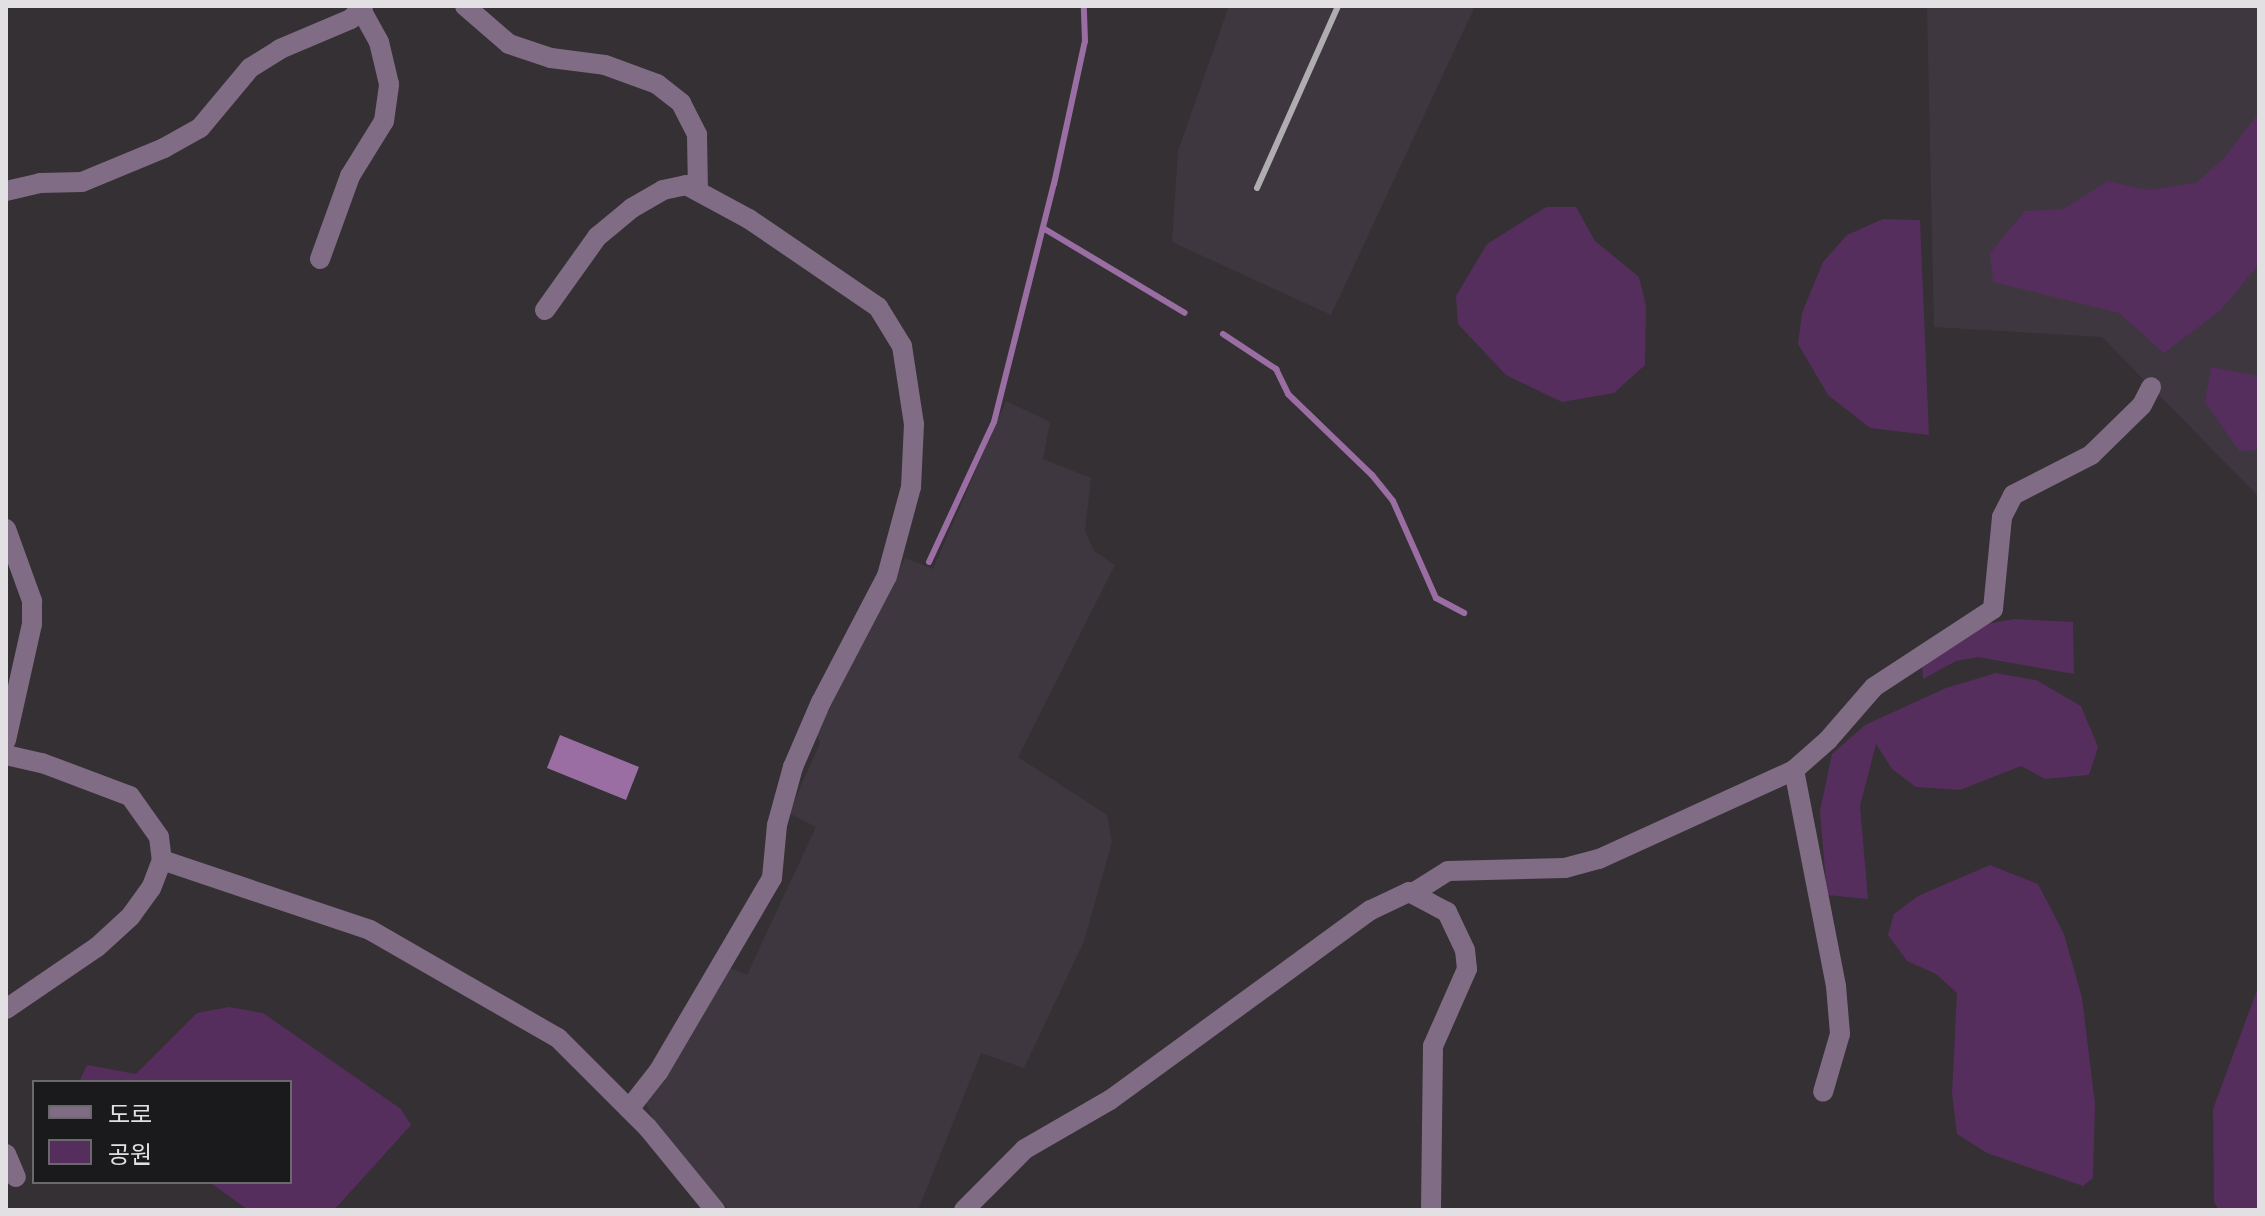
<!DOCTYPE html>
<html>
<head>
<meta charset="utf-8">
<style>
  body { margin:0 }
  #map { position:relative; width:2265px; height:1216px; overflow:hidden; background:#343034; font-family:"PT Serif","Noto Sans KR",serif }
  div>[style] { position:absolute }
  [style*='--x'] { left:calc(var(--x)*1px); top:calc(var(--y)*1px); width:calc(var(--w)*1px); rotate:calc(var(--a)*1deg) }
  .built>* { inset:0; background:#3e3740 }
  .green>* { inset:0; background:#562e5d }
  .water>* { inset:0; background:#9b6ea3 }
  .stream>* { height:6px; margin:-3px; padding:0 3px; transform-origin:3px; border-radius:3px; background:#9b6ea3 }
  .minor>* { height:20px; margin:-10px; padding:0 10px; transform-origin:10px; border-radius:10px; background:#806c84 }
  .rail>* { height:6px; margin:-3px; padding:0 3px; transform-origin:3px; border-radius:3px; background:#afadaf }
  span { translate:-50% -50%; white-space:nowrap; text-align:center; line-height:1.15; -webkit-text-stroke:6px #1a191b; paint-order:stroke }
  .frame { position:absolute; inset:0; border:8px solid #e2e0e2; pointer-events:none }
  .legend { position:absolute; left:32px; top:1080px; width:260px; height:104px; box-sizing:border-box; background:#1a191b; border:2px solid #6a696b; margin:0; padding:10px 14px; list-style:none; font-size:24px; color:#e2e0e2 }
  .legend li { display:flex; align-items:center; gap:16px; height:40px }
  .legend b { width:40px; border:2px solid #6a696b }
</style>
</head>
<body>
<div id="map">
  <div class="built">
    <div style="clip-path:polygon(1229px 6px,1475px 6px,1331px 315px,1172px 242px,1178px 151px)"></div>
    <div style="clip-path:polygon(1927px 6px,2259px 6px,2259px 497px,2102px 337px,1934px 327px)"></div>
    <div style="clip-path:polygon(1006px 401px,1050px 422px,1043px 459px,1091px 478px,1085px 531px,1094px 551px,1115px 565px,1018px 757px,1107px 815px,1112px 842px,1084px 941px,1024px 1068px,981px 1053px,918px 1210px,729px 1210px,656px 1126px,645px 1101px,730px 968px,747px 975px,816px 827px,789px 813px,820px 743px,817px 733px,905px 558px,933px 569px)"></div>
  </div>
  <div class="green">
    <div style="clip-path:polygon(2259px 113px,2259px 264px,2221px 310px,2164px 353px,2119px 313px,1993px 282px,1990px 253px,2025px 211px,2063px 209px,2108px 181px,2147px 190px,2196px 183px,2224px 158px)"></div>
    <div style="clip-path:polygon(1546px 207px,1576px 207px,1595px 241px,1639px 277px,1646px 306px,1645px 365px,1614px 393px,1562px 402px,1506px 375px,1458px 324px,1456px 296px,1487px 244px)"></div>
    <div style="clip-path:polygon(1883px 219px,1920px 220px,1929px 435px,1870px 428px,1828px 395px,1798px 344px,1802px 313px,1823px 262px,1847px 235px)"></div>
    <div style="clip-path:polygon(2211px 367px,2259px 376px,2259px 450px,2239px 451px,2205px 402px)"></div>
    <div style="clip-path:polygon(2015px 619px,2073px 622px,2074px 674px,1978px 657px,1956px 661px,1923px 679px,1922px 664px,1986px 624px)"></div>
    <div style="clip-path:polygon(1996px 673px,2036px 680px,2081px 706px,2098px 747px,2089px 775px,2045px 779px,2021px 766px,1960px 790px,1916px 787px,1892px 769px,1876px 744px,1860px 806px,1868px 899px,1827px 895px,1820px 811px,1832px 754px,1865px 725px,1946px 688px)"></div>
    <div style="clip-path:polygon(1990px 865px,2038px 884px,2064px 934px,2082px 998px,2095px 1104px,2093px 1178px,2083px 1186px,1987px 1153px,1957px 1134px,1952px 1093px,1957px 993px,1936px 974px,1907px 961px,1888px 935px,1894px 914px,1918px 896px)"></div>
    <div style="clip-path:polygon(2259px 985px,2259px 1210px,2219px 1210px,2214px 1202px,2213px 1109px)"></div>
    <div style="clip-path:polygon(229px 1007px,263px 1013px,401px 1109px,411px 1125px,334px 1210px,247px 1209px,209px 1182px,290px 1182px,290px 1082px,79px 1082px,87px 1065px,136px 1074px,197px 1013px)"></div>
  </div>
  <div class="water">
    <div style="clip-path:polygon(560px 735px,639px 767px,626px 800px,547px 768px)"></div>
  </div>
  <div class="stream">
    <div style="--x:1043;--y:228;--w:165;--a:30.9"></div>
    <div style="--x:1223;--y:334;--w:64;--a:33.4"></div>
    <div style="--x:1276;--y:369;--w:28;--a:64"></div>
    <div style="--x:1288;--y:394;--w:117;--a:44"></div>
    <div style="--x:1372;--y:475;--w:33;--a:51"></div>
    <div style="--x:1393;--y:501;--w:106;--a:66.1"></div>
    <div style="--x:1436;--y:598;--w:32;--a:28"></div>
    <div style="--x:929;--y:562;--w:154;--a:-65.1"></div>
    <div style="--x:994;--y:422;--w:245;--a:-75.9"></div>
    <div style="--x:1054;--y:184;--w:146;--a:-77.8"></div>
    <div style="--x:1085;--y:41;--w:35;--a:-92"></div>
  </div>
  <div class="minor">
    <div style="--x:465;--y:6;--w:58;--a:40.8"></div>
    <div style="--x:509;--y:44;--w:44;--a:18.4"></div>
    <div style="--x:551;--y:58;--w:54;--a:7.4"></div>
    <div style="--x:605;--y:65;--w:55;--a:20.1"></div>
    <div style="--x:657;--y:84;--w:31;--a:38"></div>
    <div style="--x:681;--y:103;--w:36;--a:63"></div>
    <div style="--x:697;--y:135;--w:55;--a:89"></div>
    <div style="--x:6;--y:191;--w:35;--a:-13"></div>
    <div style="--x:40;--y:183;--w:42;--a:-1.4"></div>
    <div style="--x:82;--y:182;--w:89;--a:-22.5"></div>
    <div style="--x:164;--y:148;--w:41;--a:-29.1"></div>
    <div style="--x:200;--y:128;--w:78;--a:-50.2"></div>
    <div style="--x:250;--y:68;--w:36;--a:-32"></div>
    <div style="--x:280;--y:49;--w:77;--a:-22.9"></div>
    <div style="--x:351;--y:19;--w:18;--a:-47"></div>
    <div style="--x:320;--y:259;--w:88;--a:-70.1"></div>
    <div style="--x:350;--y:176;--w:65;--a:-58.3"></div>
    <div style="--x:384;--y:121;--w:37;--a:-82"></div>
    <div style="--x:389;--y:84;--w:43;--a:-103.4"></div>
    <div style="--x:379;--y:42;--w:35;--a:-119"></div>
    <div style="--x:545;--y:310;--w:90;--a:-54.5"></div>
    <div style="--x:597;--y:237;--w:45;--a:-39.6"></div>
    <div style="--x:632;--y:208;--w:36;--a:-30"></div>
    <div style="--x:663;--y:190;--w:24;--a:-12"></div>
    <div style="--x:686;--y:185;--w:72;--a:28.4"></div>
    <div style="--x:749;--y:219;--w:156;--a:34.3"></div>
    <div style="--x:878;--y:307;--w:46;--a:58.4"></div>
    <div style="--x:902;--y:346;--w:79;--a:81.3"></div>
    <div style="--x:914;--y:424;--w:63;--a:92.7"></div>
    <div style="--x:911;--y:487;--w:92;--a:105.1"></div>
    <div style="--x:887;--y:576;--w:142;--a:117.6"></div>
    <div style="--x:821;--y:702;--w:71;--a:113.3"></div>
    <div style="--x:793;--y:767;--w:60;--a:105.4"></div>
    <div style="--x:777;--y:825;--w:53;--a:95.4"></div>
    <div style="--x:772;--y:878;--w:225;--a:120.4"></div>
    <div style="--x:658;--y:1072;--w:47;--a:128.1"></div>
    <div style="--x:6;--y:529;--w:77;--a:70.1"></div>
    <div style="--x:32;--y:601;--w:23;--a:90"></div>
    <div style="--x:32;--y:624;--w:119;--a:102.6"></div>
    <div style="--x:6;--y:755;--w:37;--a:13"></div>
    <div style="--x:42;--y:763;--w:94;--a:20.6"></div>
    <div style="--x:130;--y:796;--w:50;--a:54.7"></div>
    <div style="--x:159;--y:837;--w:23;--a:83"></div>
    <div style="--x:162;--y:860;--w:30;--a:111"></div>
    <div style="--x:151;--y:888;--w:34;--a:126"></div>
    <div style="--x:131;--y:916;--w:46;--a:137.6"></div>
    <div style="--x:97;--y:947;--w:110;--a:145.7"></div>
    <div style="--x:1794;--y:770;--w:220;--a:79"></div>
    <div style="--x:1836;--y:986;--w:48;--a:85.2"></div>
    <div style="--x:1840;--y:1034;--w:60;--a:106.3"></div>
    <div style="--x:162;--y:860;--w:219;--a:18.6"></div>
    <div style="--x:370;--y:930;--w:217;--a:29.9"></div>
    <div style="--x:558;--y:1038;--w:127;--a:45"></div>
    <div style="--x:648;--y:1128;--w:106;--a:50.7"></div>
    <div style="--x:1413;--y:893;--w:41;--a:-32.2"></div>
    <div style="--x:1448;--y:871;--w:117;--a:-1.5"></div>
    <div style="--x:1565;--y:868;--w:35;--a:-15"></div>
    <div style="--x:1599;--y:859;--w:214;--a:-24.5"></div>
    <div style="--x:1794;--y:770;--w:45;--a:-41.4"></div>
    <div style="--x:1828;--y:740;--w:70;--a:-49"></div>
    <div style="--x:1874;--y:687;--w:142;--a:-33.2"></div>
    <div style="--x:1993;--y:609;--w:92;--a:-84.4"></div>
    <div style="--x:2002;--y:517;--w:25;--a:-63"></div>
    <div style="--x:2013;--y:495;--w:88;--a:-27.1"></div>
    <div style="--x:2091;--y:455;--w:71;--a:-44.4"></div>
    <div style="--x:2142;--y:405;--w:20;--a:-63"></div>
    <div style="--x:6;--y:1154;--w:25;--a:67"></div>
    <div style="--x:964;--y:1210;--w:86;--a:-45"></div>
    <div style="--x:1025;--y:1149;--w:98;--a:-30"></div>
    <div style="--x:1110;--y:1100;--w:323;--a:-36.1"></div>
    <div style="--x:1371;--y:910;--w:42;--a:-25.3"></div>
    <div style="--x:1409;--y:892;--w:43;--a:27.8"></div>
    <div style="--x:1447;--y:912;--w:42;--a:64.7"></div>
    <div style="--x:1465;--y:950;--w:19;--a:84"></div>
    <div style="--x:1467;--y:969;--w:84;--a:113.8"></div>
    <div style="--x:1433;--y:1046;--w:164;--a:90.7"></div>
  </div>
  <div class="rail">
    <div style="--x:1257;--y:188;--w:199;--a:-66"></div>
  </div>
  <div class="frame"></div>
  <ul class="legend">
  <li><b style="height:10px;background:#806c84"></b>도로</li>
  <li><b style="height:22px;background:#562e5d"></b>공원</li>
  </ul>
</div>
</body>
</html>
